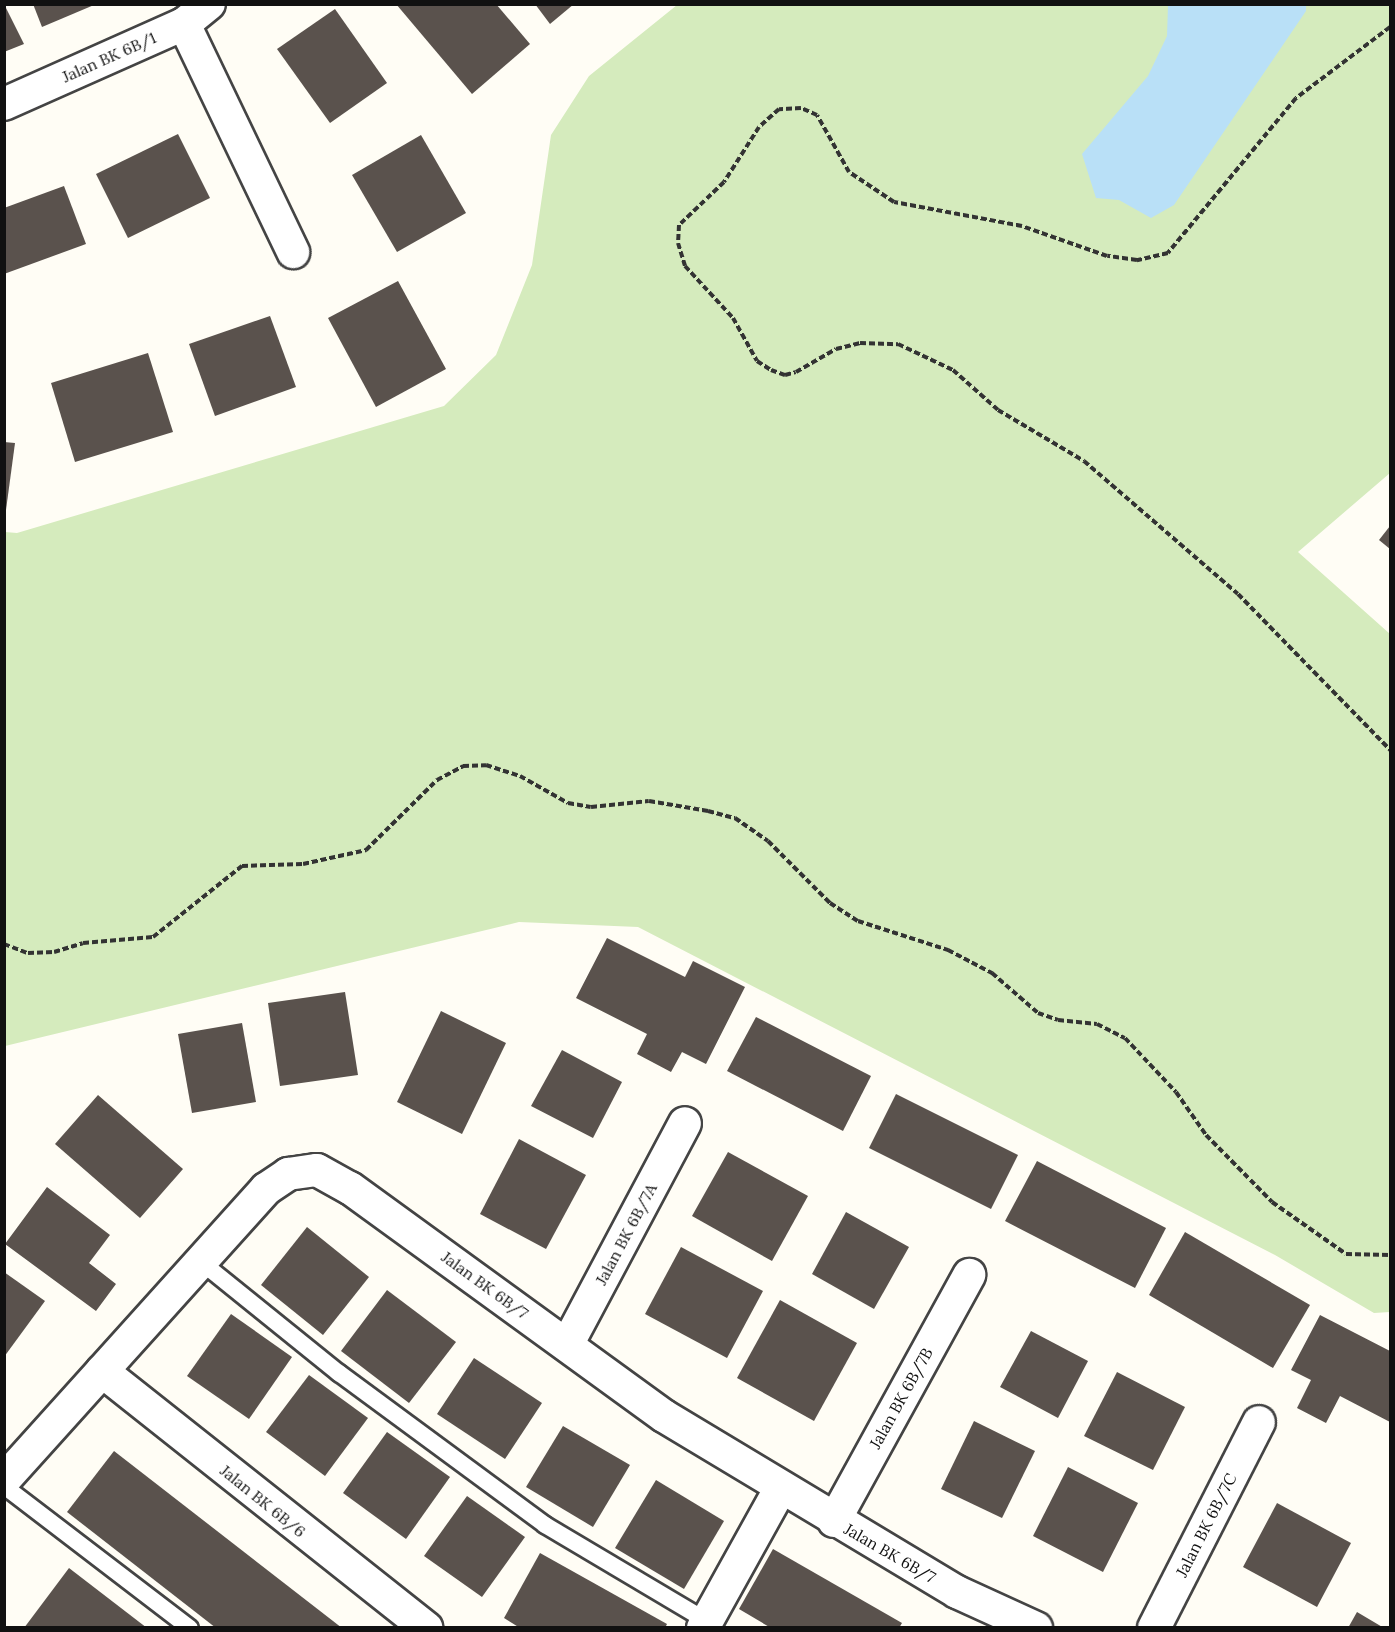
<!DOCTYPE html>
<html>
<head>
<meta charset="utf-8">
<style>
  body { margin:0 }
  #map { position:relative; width:1395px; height:1632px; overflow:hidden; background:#fffdf5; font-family:Lora,serif }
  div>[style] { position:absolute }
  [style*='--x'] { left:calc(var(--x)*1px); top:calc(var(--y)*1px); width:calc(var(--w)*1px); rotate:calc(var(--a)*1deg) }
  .green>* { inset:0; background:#d5ebbd }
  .water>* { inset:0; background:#b9e0f7 }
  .building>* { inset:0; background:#5a524d }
  .path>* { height:4px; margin-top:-2px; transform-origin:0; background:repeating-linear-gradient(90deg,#333 0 6px,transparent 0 9px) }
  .roads { filter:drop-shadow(2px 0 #444) drop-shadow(-2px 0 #444) drop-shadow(0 2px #444) drop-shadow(0 -2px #444) }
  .lane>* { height:16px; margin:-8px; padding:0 8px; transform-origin:8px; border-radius:8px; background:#fff }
  .street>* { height:32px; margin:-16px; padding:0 16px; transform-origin:16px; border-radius:16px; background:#fff }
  span { translate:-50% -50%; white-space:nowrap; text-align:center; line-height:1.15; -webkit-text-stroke:6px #fff; paint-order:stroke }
  .street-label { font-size:16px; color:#111 }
  .frame { position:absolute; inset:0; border:6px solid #111; pointer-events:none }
</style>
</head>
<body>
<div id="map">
  <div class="green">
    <div style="clip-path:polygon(677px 5px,1390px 5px,1390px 473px,1298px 552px,1390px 634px,1390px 1312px,1374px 1313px,1275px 1255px,638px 927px,519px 922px,5px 1046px,5px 532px,17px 533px,444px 406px,496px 355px,532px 265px,551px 135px,589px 76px)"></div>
  </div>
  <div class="water">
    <div style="clip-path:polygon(1168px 5px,1306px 5px,1306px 11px,1174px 205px,1151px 218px,1119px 200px,1096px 198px,1082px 154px,1148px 76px,1167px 36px)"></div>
  </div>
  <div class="building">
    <div style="clip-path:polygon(4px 4px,24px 44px,4px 52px)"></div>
    <div style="clip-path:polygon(33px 4px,94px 4px,94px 5px,42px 27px)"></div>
    <div style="clip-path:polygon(396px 4px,496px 4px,530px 44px,472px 94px)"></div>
    <div style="clip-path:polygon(535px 4px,574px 4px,550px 24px)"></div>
    <div style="clip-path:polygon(335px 9px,387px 83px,330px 123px,277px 49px)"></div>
    <div style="clip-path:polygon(178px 134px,210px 198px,128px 238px,96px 174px)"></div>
    <div style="clip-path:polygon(421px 135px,466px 213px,397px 252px,352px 175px)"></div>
    <div style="clip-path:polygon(64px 186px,86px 244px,4px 274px,4px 208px)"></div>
    <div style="clip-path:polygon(398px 281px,446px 369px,376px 407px,328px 318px)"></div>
    <div style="clip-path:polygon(270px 316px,296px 387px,215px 416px,189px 344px)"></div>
    <div style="clip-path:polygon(148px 353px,173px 432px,75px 462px,51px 383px)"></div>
    <div style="clip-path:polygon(4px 442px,15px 443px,6px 510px,4px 510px)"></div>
    <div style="clip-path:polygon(1390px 526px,1390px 549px,1379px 540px)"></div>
    <div style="clip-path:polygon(607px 938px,685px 977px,693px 961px,745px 987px,706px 1064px,682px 1052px,671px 1072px,637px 1054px,647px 1034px,576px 998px)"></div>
    <div style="clip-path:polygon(345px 992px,358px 1075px,280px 1086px,268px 1003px)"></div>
    <div style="clip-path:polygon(441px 1011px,506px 1043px,462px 1134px,397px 1102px)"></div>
    <div style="clip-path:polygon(756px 1017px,871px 1076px,843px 1131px,727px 1071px)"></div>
    <div style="clip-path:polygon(242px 1023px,256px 1102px,192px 1113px,178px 1034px)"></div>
    <div style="clip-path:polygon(562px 1050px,622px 1082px,593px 1138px,531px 1106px)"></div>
    <div style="clip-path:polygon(896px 1094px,1018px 1155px,991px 1209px,869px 1148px)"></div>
    <div style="clip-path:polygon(98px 1095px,183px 1169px,140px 1218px,55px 1144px)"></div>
    <div style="clip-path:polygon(519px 1139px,586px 1175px,546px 1249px,480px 1214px)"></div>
    <div style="clip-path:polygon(728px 1152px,808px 1196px,772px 1261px,692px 1216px)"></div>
    <div style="clip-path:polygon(1037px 1161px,1166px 1228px,1135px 1288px,1005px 1221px)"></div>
    <div style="clip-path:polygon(47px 1187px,110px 1235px,89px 1263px,116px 1284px,96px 1311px,5px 1244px)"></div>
    <div style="clip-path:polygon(846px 1212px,909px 1247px,874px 1309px,812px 1274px)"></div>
    <div style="clip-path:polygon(307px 1227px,369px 1277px,323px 1335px,261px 1285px)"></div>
    <div style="clip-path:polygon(1185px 1232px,1310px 1305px,1273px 1368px,1149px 1295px)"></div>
    <div style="clip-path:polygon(681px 1247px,763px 1291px,727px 1358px,645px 1314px)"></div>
    <div style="clip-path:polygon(4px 1272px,45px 1301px,4px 1357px)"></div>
    <div style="clip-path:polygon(387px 1290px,456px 1342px,409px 1403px,341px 1351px)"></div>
    <div style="clip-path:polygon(780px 1300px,857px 1343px,814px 1421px,737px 1378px)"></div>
    <div style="clip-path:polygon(231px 1314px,292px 1357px,249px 1419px,187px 1376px)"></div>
    <div style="clip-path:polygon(1320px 1315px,1390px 1351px,1390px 1422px,1340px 1396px,1326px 1423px,1297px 1408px,1311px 1380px,1291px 1370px)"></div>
    <div style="clip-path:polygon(1031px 1331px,1088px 1361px,1058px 1418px,1000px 1387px)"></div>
    <div style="clip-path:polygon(474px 1358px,542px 1403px,505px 1459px,437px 1414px)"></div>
    <div style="clip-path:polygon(1117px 1372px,1185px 1407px,1153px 1470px,1084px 1436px)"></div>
    <div style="clip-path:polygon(309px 1375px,368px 1418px,325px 1476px,266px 1432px)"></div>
    <div style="clip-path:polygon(974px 1421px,1035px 1451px,1002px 1518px,941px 1489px)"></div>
    <div style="clip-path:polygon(563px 1426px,630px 1465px,593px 1527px,526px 1487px)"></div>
    <div style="clip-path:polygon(387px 1432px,450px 1477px,406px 1539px,343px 1493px)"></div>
    <div style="clip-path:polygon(114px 1451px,342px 1628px,216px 1628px,67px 1512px)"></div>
    <div style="clip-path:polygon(1068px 1467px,1138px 1503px,1103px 1572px,1033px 1536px)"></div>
    <div style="clip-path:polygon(656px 1480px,724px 1521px,684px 1589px,615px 1548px)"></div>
    <div style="clip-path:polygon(467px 1496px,525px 1537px,482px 1597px,424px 1556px)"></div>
    <div style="clip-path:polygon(1277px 1503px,1351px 1543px,1317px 1607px,1243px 1567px)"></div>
    <div style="clip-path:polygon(773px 1549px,902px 1623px,899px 1628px,771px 1628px,739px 1609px)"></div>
    <div style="clip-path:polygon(540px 1553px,667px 1624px,665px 1628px,520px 1628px,504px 1618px)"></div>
    <div style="clip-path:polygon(69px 1568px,147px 1628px,24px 1628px)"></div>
    <div style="clip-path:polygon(1357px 1612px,1384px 1628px,1348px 1628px)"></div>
  </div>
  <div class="path">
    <div style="--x:1390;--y:27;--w:118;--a:142.9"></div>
    <div style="--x:1296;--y:98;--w:201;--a:129.6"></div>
    <div style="--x:1168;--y:253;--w:32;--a:167"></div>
    <div style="--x:1137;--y:260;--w:30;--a:-172"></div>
    <div style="--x:1107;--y:256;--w:90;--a:-160.6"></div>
    <div style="--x:1022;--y:226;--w:130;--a:-169.4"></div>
    <div style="--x:894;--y:202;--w:54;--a:-146.3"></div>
    <div style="--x:849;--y:172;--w:65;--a:-119.3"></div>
    <div style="--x:817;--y:115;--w:17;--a:-156"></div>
    <div style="--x:801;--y:108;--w:22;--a:177"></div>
    <div style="--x:779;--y:109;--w:27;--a:138"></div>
    <div style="--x:759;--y:127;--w:65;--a:122.5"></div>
    <div style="--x:724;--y:182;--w:62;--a:136.3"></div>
    <div style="--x:679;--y:225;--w:18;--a:93"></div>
    <div style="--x:678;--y:243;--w:24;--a:73"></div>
    <div style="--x:685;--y:266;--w:71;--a:47.3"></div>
    <div style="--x:733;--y:318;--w:49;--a:60.8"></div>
    <div style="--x:757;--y:361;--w:17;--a:33"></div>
    <div style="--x:771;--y:370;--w:15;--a:20"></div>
    <div style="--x:785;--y:375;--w:11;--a:-15"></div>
    <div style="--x:796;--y:372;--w:46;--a:-29.9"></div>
    <div style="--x:836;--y:349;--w:25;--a:-14"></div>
    <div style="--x:860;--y:343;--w:38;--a:2"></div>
    <div style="--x:898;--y:344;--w:61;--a:25.3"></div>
    <div style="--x:953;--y:370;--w:60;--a:41.6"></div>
    <div style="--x:998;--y:410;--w:100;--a:30.7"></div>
    <div style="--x:1084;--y:461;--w:203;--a:40.8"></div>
    <div style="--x:1238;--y:594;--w:218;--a:45.7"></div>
    <div style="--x:4;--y:944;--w:26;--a:21"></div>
    <div style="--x:28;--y:953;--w:26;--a:-2"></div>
    <div style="--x:54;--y:952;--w:30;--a:-17"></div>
    <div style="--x:83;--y:943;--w:70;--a:-4.9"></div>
    <div style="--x:153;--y:937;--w:114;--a:-38.6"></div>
    <div style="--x:242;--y:866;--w:61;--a:-1.9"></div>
    <div style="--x:303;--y:864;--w:65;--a:-12.5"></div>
    <div style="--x:366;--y:850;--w:100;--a:-44.6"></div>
    <div style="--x:437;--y:780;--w:30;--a:-28"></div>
    <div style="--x:463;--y:766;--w:23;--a:-2"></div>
    <div style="--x:486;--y:765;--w:36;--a:18"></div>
    <div style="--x:520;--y:776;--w:55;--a:29.4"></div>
    <div style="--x:568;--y:803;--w:23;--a:10"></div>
    <div style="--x:591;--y:807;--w:58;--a:-5.9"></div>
    <div style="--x:649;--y:801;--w:60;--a:9.6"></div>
    <div style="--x:708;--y:811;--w:28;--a:15"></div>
    <div style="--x:735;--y:818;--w:40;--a:34.9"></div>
    <div style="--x:768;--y:841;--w:88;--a:45"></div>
    <div style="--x:830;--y:903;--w:33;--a:33"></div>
    <div style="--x:858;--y:921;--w:95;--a:17.9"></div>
    <div style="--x:948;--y:950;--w:50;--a:27.6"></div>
    <div style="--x:992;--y:973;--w:61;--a:41"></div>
    <div style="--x:1038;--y:1013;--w:21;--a:19"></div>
    <div style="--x:1058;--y:1020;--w:39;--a:6"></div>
    <div style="--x:1097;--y:1024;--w:31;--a:27"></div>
    <div style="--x:1125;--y:1038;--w:74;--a:46.6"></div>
    <div style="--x:1176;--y:1092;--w:52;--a:55.1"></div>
    <div style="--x:1206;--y:1135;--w:94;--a:45.4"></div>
    <div style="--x:1272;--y:1202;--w:90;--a:35.1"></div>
    <div style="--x:1346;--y:1254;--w:44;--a:1.3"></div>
  </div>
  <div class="roads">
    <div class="lane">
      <div style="--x:200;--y:1261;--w:179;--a:38.9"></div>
      <div style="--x:339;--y:1373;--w:256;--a:36.4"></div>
      <div style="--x:545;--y:1525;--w:194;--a:30.7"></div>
      <div style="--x:4;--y:1486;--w:234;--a:37.4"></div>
    </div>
    <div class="street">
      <div style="--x:184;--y:24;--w:253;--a:64.4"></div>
      <div style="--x:4;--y:104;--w:197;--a:-24"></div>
      <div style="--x:184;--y:24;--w:32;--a:-39"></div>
      <div style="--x:567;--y:1345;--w:251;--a:-62"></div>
      <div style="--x:102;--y:1371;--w:414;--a:38.4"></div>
      <div style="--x:4;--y:1480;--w:392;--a:-48"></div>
      <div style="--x:266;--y:1189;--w:27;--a:-34"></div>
      <div style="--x:288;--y:1174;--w:29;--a:-8"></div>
      <div style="--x:317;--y:1170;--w:38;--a:29"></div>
      <div style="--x:350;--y:1188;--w:388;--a:36"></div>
      <div style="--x:664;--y:1416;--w:342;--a:31"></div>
      <div style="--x:957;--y:1592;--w:87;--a:24.5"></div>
      <div style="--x:834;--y:1521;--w:281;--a:-61.2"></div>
      <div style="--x:703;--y:1628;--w:159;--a:-61"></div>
      <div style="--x:1154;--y:1628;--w:231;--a:-63"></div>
    </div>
  </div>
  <div class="street-label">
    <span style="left:109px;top:57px;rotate:-24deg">Jalan BK 6B/1</span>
    <span style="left:626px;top:1234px;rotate:-62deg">Jalan BK 6B/7A</span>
    <span style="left:485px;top:1285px;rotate:36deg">Jalan BK 6B/7</span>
    <span style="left:901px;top:1398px;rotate:-61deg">Jalan BK 6B/7B</span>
    <span style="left:263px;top:1501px;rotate:39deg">Jalan BK 6B/6</span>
    <span style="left:1206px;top:1525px;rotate:-63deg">Jalan BK 6B/7C</span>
    <span style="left:890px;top:1553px;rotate:30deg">Jalan BK 6B/7</span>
  </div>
  <div class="frame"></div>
</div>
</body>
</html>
